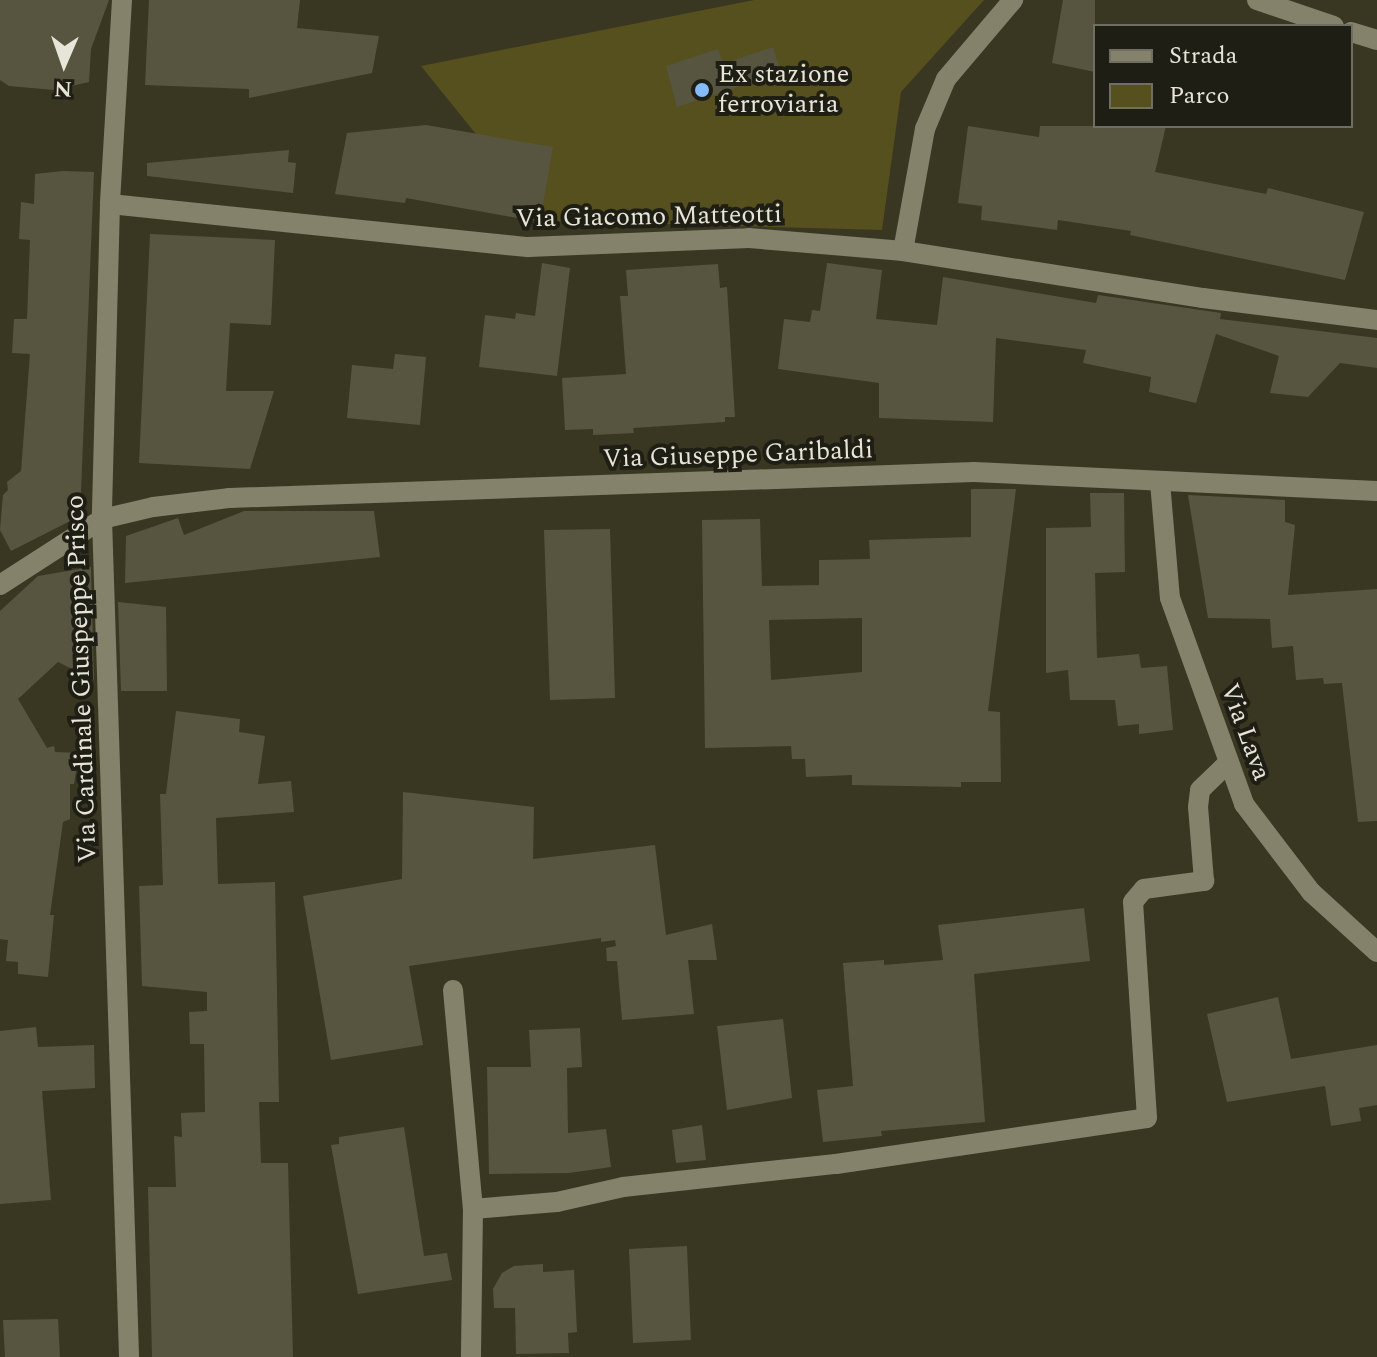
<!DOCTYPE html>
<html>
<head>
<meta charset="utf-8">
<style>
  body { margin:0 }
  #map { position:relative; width:1377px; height:1357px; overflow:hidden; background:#393722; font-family:Spectral,serif }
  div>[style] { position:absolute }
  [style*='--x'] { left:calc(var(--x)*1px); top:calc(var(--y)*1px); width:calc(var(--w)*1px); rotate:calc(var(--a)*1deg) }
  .green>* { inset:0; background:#55501d }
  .building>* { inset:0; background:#57553f }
  .minor>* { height:20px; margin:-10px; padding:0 10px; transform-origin:10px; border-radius:10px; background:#84826b }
  .dots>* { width:22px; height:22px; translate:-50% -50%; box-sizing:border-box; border:4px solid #1f1e15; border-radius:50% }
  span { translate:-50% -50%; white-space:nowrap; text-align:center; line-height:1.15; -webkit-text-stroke:8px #1f1e15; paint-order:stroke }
  .poi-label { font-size:26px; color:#e6e5d8 }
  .left { translate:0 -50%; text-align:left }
  .street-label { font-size:26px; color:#e6e5d8 }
  .legend { position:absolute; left:1093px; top:24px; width:260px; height:104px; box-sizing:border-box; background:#1f1e15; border:2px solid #6f6e63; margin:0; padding:10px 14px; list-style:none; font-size:24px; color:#e6e5d8 }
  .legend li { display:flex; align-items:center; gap:16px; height:40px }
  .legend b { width:40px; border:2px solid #6f6e63 }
  .north { position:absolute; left:24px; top:24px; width:80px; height:80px; -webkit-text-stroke:6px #1f1e15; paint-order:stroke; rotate:182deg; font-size:22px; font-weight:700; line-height:32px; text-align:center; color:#e6e5d8 }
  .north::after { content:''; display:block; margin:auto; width:28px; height:36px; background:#e6e5d8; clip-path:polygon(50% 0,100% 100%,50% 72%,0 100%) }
</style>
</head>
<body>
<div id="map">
  <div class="green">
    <div style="clip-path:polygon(754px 0,984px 0,901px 92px,882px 230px,546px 221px,421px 66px)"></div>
  </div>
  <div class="building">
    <div style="clip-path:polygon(0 0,109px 0,91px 49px,89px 82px,54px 90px,9px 86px,0 80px)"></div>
    <div style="clip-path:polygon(149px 0,300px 0,297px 28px,379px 36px,372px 73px,249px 98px,249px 89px,145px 85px)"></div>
    <div style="clip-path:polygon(1063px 0,1095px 0,1095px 72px,1052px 63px)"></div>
    <div style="clip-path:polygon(773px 47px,781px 73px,677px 107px,666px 66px,718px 49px,723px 64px)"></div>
    <div style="clip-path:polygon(426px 125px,553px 147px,540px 222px,406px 198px,405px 203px,335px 194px,347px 133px)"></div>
    <div style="clip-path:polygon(968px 126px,1039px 137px,1040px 126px,1166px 126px,1155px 172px,1266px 194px,1268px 188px,1364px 212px,1345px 280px,1130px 235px,1131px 231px,1058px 220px,1057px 230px,981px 220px,982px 206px,958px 203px)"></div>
    <div style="clip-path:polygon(289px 150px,288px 162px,296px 163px,293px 193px,147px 176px,147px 163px)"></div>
    <div style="clip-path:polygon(63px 171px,94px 172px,80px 516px,11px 551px,0 530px,3px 495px,8px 490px,7px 482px,21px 471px,30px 354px,12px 353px,14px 319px,27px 319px,30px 240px,19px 239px,21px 202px,34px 204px,35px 174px)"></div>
    <div style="clip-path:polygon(150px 234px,275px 240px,271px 325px,230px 323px,226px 391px,274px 391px,250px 469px,139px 463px)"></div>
    <div style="clip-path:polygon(542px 263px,570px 268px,557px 376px,479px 367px,485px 315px,515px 319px,516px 313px,535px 316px)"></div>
    <div style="clip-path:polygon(827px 263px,882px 270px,876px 319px,937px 325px,943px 277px,1096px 303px,1098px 295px,1221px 313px,1220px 319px,1377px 338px,1377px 368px,1340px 363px,1308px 397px,1270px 393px,1279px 356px,1216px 334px,1196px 403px,1149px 392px,1151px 377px,1083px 363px,1086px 350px,996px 338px,993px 422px,879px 418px,879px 383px,778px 369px,784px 319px,810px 322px,812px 310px,820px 311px)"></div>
    <div style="clip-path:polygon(718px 264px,720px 288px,727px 287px,735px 417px,725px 417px,725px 422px,633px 428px,634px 433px,593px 435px,593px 429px,565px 430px,562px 378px,626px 374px,620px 296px,628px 296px,626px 270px)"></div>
    <div style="clip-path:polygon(395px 354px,426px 357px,420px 425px,347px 418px,352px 365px,393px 369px)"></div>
    <div style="clip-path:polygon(evenodd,971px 489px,1016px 489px,988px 711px,1000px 712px,1001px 782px,961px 782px,961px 787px,852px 785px,852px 775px,806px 777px,805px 759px,792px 759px,791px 746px,705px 748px,702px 520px,760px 519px,762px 586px,819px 585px,819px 560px,870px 559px,869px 540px,971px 537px,971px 489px,862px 618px,862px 672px,771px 680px,769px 620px,862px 618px)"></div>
    <div style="clip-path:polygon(1090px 493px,1124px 493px,1125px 572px,1095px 573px,1097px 658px,1139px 654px,1141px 668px,1167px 666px,1173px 730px,1139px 734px,1139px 724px,1118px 726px,1115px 700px,1070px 700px,1068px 670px,1046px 673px,1046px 528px,1091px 527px)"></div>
    <div style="clip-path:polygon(1188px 495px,1285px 500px,1285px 522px,1295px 525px,1288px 595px,1377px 589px,1377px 821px,1358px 822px,1342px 683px,1324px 684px,1323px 678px,1296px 680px,1293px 646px,1272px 648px,1270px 619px,1208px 618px)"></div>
    <div style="clip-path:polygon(244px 511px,374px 511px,380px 557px,125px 583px,126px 536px,178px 518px,184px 535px)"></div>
    <div style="clip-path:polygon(610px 529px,615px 698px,550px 700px,544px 530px)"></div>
    <div style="clip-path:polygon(91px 567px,94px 680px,58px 662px,18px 699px,47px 748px,54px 746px,55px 752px,79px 753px,74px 784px,70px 784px,70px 819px,63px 822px,50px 915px,54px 915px,48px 977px,18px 974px,18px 962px,6px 961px,8px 940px,0 939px,0 611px,38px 576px)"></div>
    <div style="clip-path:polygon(118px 602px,166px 607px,167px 691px,121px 691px)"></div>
    <div style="clip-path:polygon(176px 711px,240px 719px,239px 732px,265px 736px,258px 784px,291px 781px,294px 812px,216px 818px,218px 884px,275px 882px,279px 1102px,259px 1102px,261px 1163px,288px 1163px,293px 1357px,152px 1357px,148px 1187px,176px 1187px,174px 1136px,182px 1137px,181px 1113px,205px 1112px,204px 1044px,190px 1044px,189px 1012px,207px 1011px,207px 992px,142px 986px,139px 886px,163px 885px,160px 794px,166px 794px)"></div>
    <div style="clip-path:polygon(403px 792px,534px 807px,533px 859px,655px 845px,666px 935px,712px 924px,717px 960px,688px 960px,694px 1014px,622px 1020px,617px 961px,607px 961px,606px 948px,616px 946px,615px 940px,601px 942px,601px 938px,409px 966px,423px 1045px,331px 1060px,303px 896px,402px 879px)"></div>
    <div style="clip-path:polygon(1084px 908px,1090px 961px,974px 974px,985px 1122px,881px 1131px,882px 1136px,823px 1142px,817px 1090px,853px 1086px,843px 963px,884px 960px,884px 965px,943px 960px,938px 925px)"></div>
    <div style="clip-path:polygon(1278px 997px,1291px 1059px,1377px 1045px,1377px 1105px,1359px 1108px,1361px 1121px,1331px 1126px,1325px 1086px,1227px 1102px,1207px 1014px)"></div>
    <div style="clip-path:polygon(783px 1019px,792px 1098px,727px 1110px,717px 1026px)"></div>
    <div style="clip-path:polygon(36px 1027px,38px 1047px,94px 1045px,95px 1088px,42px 1091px,51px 1200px,0 1204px,0 1031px)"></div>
    <div style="clip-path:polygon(580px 1028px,582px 1067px,567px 1068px,568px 1133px,606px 1129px,611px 1167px,569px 1173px,489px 1174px,487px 1067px,531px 1067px,529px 1030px)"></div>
    <div style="clip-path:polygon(702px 1125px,706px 1160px,676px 1163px,672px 1130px)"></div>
    <div style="clip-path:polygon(404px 1127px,424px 1256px,447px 1253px,452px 1280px,358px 1294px,331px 1145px,339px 1144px,339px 1137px)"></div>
    <div style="clip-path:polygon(687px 1246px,691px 1340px,633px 1343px,629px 1249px)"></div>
    <div style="clip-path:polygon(543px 1264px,543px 1272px,574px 1270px,577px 1332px,568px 1333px,569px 1353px,516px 1354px,515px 1308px,494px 1308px,493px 1289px,502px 1273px,514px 1266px)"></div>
    <div style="clip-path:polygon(58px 1319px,60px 1357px,5px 1357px,3px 1320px)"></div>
  </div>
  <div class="minor">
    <div style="--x:122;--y:0;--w:204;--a:93.4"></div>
    <div style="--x:110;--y:204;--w:315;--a:91.5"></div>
    <div style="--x:102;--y:519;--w:838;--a:88.15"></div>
    <div style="--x:1257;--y:0;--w:81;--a:18.7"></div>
    <div style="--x:1351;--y:32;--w:27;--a:17"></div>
    <div style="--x:110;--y:204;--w:420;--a:5.9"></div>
    <div style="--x:528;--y:247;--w:221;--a:-2.3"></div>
    <div style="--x:749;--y:238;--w:155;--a:4.8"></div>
    <div style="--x:903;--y:251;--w:304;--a:8.9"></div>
    <div style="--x:1203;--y:298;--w:175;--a:7.2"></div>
    <div style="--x:903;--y:251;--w:124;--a:-79.8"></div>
    <div style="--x:925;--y:129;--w:54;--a:-67.2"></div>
    <div style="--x:946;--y:79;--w:104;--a:-49.7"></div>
    <div style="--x:1160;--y:482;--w:116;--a:85.1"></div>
    <div style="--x:1170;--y:598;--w:219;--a:70.2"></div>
    <div style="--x:1244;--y:804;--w:111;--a:52.7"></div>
    <div style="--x:1311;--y:892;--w:89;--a:42.3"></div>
    <div style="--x:0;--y:585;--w:121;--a:-32.9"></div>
    <div style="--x:102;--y:519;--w:52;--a:-13.2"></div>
    <div style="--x:153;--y:507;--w:78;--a:-6.7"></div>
    <div style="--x:230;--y:498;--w:744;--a:-2"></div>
    <div style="--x:974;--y:472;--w:403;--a:2.7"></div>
    <div style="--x:453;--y:990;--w:220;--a:84.8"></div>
    <div style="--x:473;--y:1209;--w:148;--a:90.8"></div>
    <div style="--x:473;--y:1209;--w:84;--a:-4.8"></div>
    <div style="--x:557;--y:1202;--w:68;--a:-12.8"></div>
    <div style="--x:623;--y:1187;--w:214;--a:-6.2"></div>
    <div style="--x:836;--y:1164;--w:314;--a:-8.4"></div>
    <div style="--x:1147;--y:1118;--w:216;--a:-93.7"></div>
    <div style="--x:1133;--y:902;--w:17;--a:-50"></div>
    <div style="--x:1144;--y:889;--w:61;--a:-7.6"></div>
    <div style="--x:1204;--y:881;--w:74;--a:-94.6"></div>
    <div style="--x:1198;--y:807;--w:17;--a:-83"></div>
    <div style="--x:1200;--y:790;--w:37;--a:-44"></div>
  </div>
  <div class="dots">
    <div style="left:702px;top:90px;background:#85bbfb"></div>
  </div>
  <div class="poi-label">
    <span class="left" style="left:718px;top:90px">Ex stazione<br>ferroviaria</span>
  </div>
  <div class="street-label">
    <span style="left:649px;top:217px;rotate:-1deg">Via Giacomo Matteotti</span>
    <span style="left:738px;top:455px;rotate:-2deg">Via Giuseppe Garibaldi</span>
    <span style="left:82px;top:679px;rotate:-92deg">Via Cardinale Giuspeppe Prisco</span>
    <span style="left:1245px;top:732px;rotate:70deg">Via Lava</span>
  </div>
  <ul class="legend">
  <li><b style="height:10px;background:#84826b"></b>Strada</li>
  <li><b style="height:22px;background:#55501d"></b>Parco</li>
  </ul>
  <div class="north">N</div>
</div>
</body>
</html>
